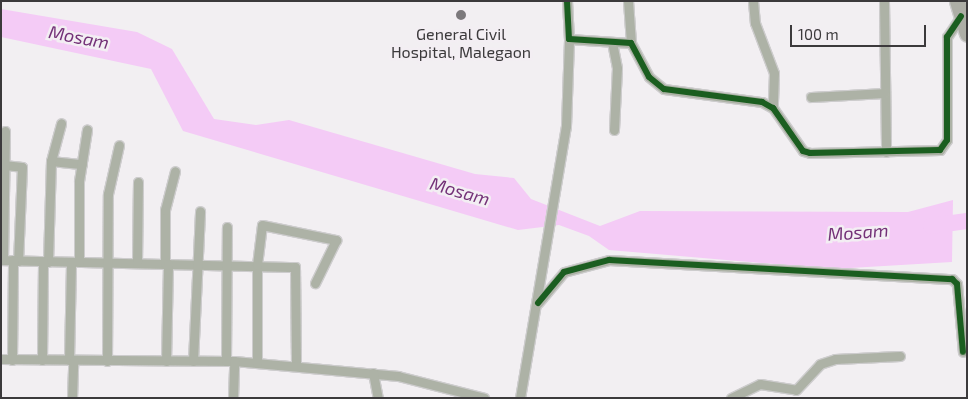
<!DOCTYPE html>
<html>
<head>
<meta charset="utf-8">
<style>
  body { margin:0 }
  #map { position:relative; width:968px; height:399px; overflow:hidden; background:#f2eff2; font-family:"Exo 2",sans-serif }
  div>[style] { position:absolute }
  [style*='--x'] { left:calc(var(--x)*1px); top:calc(var(--y)*1px); width:calc(var(--w)*1px); rotate:calc(var(--a)*1deg) }
  .water>* { inset:0; background:#f4cbf6 }
  .river>* { height:16px; margin:-8px; padding:0 8px; transform-origin:8px; border-radius:8px; background:#f4cbf6 }
  .roads { filter:drop-shadow(1px 0 #cdcccd) drop-shadow(-1px 0 #cdcccd) drop-shadow(0 1px #cdcccd) drop-shadow(0 -1px #cdcccd) }
  .street>* { height:9px; margin:-4.5px; padding:0 4.5px; transform-origin:4.5px; border-radius:4.5px; background:#adb2a6 }
  .highway>* { height:15px; margin:-7.5px; padding:0 7.5px; transform-origin:7.5px; border-radius:7.5px; background:#adaea6 }
  .cycleway>* { height:6px; margin:-3px; padding:0 3px; transform-origin:3px; border-radius:3px; background:#1b5e20 }
  .dots>* { width:14px; height:14px; translate:-50% -50%; box-sizing:border-box; border:2px solid #f3eef3; border-radius:50% }
  span { translate:-50% -50%; white-space:nowrap; text-align:center; line-height:1.15; -webkit-text-stroke:5px #f3eef3; paint-order:stroke }
  .poi-label { font-size:16px; color:#3c3a3c }
  .water-label { font-size:18px; color:#743278; font-style:italic }
  .frame { position:absolute; inset:0; border:2px solid #3c3a3c; pointer-events:none }
  .scale { position:absolute; left:790px; top:25px; width:136px; height:22px; box-sizing:border-box; border:2px solid #3c3a3c; border-top:0; padding-left:6px; font-size:15px; line-height:18px; white-space:nowrap; color:#3c3a3c; -webkit-text-stroke:4px #f3eef3; paint-order:stroke }
</style>
</head>
<body>
<div id="map">
  <div class="water">
    <div style="clip-path:polygon(1px 9px,137px 32px,172px 49px,214px 119px,256px 125px,289px 120px,475px 174px,514px 178px,531px 199px,600px 226px,640px 211px,908px 212px,953px 200px,952px 262px,833px 269px,609px 250px,589px 236px,559px 225px,518px 230px,183px 131px,151px 69px,1px 37px)"></div>
  </div>
  <div class="river">
    <div style="--x:931;--y:226;--w:36;--a:-8"></div>
  </div>
  <div class="roads">
    <div class="street">
      <div style="--x:567;--y:1;--w:38;--a:87"></div>
      <div style="--x:569;--y:39;--w:62;--a:3.7"></div>
      <div style="--x:631;--y:43;--w:38;--a:62"></div>
      <div style="--x:649;--y:77;--w:19;--a:39"></div>
      <div style="--x:664;--y:89;--w:99;--a:7.6"></div>
      <div style="--x:762;--y:102;--w:13;--a:29"></div>
      <div style="--x:773;--y:108;--w:52;--a:55.1"></div>
      <div style="--x:803;--y:151;--w:7;--a:16"></div>
      <div style="--x:810;--y:153;--w:130;--a:-1.3"></div>
      <div style="--x:940;--y:150;--w:12;--a:-55"></div>
      <div style="--x:947;--y:140;--w:103;--a:-90"></div>
      <div style="--x:947;--y:37;--w:25;--a:-56"></div>
      <div style="--x:628;--y:1;--w:42;--a:85.9"></div>
      <div style="--x:753;--y:1;--w:22;--a:85"></div>
      <div style="--x:755;--y:23;--w:53;--a:69.2"></div>
      <div style="--x:774;--y:73;--w:35;--a:92"></div>
      <div style="--x:884;--y:1;--w:151;--a:89.2"></div>
      <div style="--x:612;--y:42;--w:26;--a:79"></div>
      <div style="--x:617;--y:68;--w:62;--a:92.8"></div>
      <div style="--x:811;--y:97;--w:74;--a:-3.1"></div>
      <div style="--x:51;--y:161;--w:31;--a:6"></div>
      <div style="--x:4;--y:165;--w:18;--a:6"></div>
      <div style="--x:22;--y:167;--w:94;--a:92.4"></div>
      <div style="--x:1;--y:260;--w:294;--a:1.4"></div>
      <div style="--x:295;--y:267;--w:99;--a:89.4"></div>
      <div style="--x:3;--y:260;--w:129;--a:-89.1"></div>
      <div style="--x:48;--y:262;--w:101;--a:-88.3"></div>
      <div style="--x:51;--y:161;--w:39;--a:-75"></div>
      <div style="--x:79;--y:262;--w:81;--a:-90"></div>
      <div style="--x:79;--y:181;--w:52;--a:-81.1"></div>
      <div style="--x:137;--y:263;--w:81;--a:-89.3"></div>
      <div style="--x:165;--y:263;--w:53;--a:-90"></div>
      <div style="--x:165;--y:210;--w:40;--a:-75.6"></div>
      <div style="--x:538;--y:303;--w:40;--a:-50"></div>
      <div style="--x:564;--y:272;--w:47;--a:-14.9"></div>
      <div style="--x:609;--y:260;--w:344;--a:3.2"></div>
      <div style="--x:952;--y:279;--w:7;--a:45"></div>
      <div style="--x:957;--y:284;--w:68;--a:85"></div>
      <div style="--x:1;--y:359;--w:233;--a:0.5"></div>
      <div style="--x:234;--y:361;--w:165;--a:5.2"></div>
      <div style="--x:398;--y:376;--w:89;--a:14.3"></div>
      <div style="--x:12;--y:360;--w:100;--a:-89.4"></div>
      <div style="--x:42;--y:360;--w:98;--a:-89.4"></div>
      <div style="--x:69;--y:360;--w:98;--a:-88.8"></div>
      <div style="--x:107;--y:361;--w:167;--a:-89.7"></div>
      <div style="--x:108;--y:194;--w:50;--a:-77.3"></div>
      <div style="--x:166;--y:361;--w:97;--a:-88.8"></div>
      <div style="--x:193;--y:361;--w:150;--a:-87.3"></div>
      <div style="--x:226;--y:361;--w:134;--a:-89.6"></div>
      <div style="--x:257;--y:363;--w:98;--a:-90"></div>
      <div style="--x:257;--y:265;--w:40;--a:-82.9"></div>
      <div style="--x:262;--y:225;--w:76;--a:11.5"></div>
      <div style="--x:336;--y:240;--w:48;--a:116"></div>
      <div style="--x:373;--y:373;--w:25;--a:79"></div>
      <div style="--x:72;--y:398;--w:37;--a:-88"></div>
      <div style="--x:233;--y:398;--w:37;--a:-88"></div>
      <div style="--x:520;--y:398;--w:276;--a:-80.4"></div>
      <div style="--x:566;--y:126;--w:87;--a:-88"></div>
      <div style="--x:731;--y:398;--w:32;--a:-26"></div>
      <div style="--x:760;--y:384;--w:36;--a:9"></div>
      <div style="--x:796;--y:390;--w:35;--a:-47"></div>
      <div style="--x:820;--y:364;--w:16;--a:-18"></div>
      <div style="--x:835;--y:359;--w:65;--a:-2.6"></div>
    </div>
    <div class="highway">
      <div style="--x:957;--y:1;--w:34;--a:73"></div>
    </div>
  </div>
  <div class="cycleway">
    <div style="--x:567;--y:1;--w:38;--a:87"></div>
    <div style="--x:569;--y:39;--w:62;--a:3.7"></div>
    <div style="--x:631;--y:43;--w:38;--a:62"></div>
    <div style="--x:649;--y:77;--w:19;--a:39"></div>
    <div style="--x:664;--y:89;--w:99;--a:7.6"></div>
    <div style="--x:762;--y:102;--w:13;--a:29"></div>
    <div style="--x:773;--y:108;--w:52;--a:55.1"></div>
    <div style="--x:803;--y:151;--w:7;--a:16"></div>
    <div style="--x:810;--y:153;--w:130;--a:-1.3"></div>
    <div style="--x:940;--y:150;--w:12;--a:-55"></div>
    <div style="--x:947;--y:140;--w:103;--a:-90"></div>
    <div style="--x:947;--y:37;--w:25;--a:-56"></div>
    <div style="--x:538;--y:303;--w:40;--a:-50"></div>
    <div style="--x:564;--y:272;--w:47;--a:-14.9"></div>
    <div style="--x:609;--y:260;--w:344;--a:3.2"></div>
    <div style="--x:952;--y:279;--w:7;--a:45"></div>
    <div style="--x:957;--y:284;--w:68;--a:85"></div>
  </div>
  <div class="dots">
    <div style="left:461px;top:15px;background:#7c797c"></div>
  </div>
  <div class="poi-label">
    <span style="left:461px;top:43px">General Civil<br>Hospital, Malegaon</span>
  </div>
  <div class="water-label">
    <span style="left:79px;top:37px;rotate:11deg">Mosam</span>
    <span style="left:460px;top:191px;rotate:16deg">Mosam</span>
    <span style="left:858px;top:232px;rotate:-4deg">Mosam</span>
  </div>
  <div class="frame"></div>
  <div class="scale">100 m</div>
</div>
</body>
</html>
